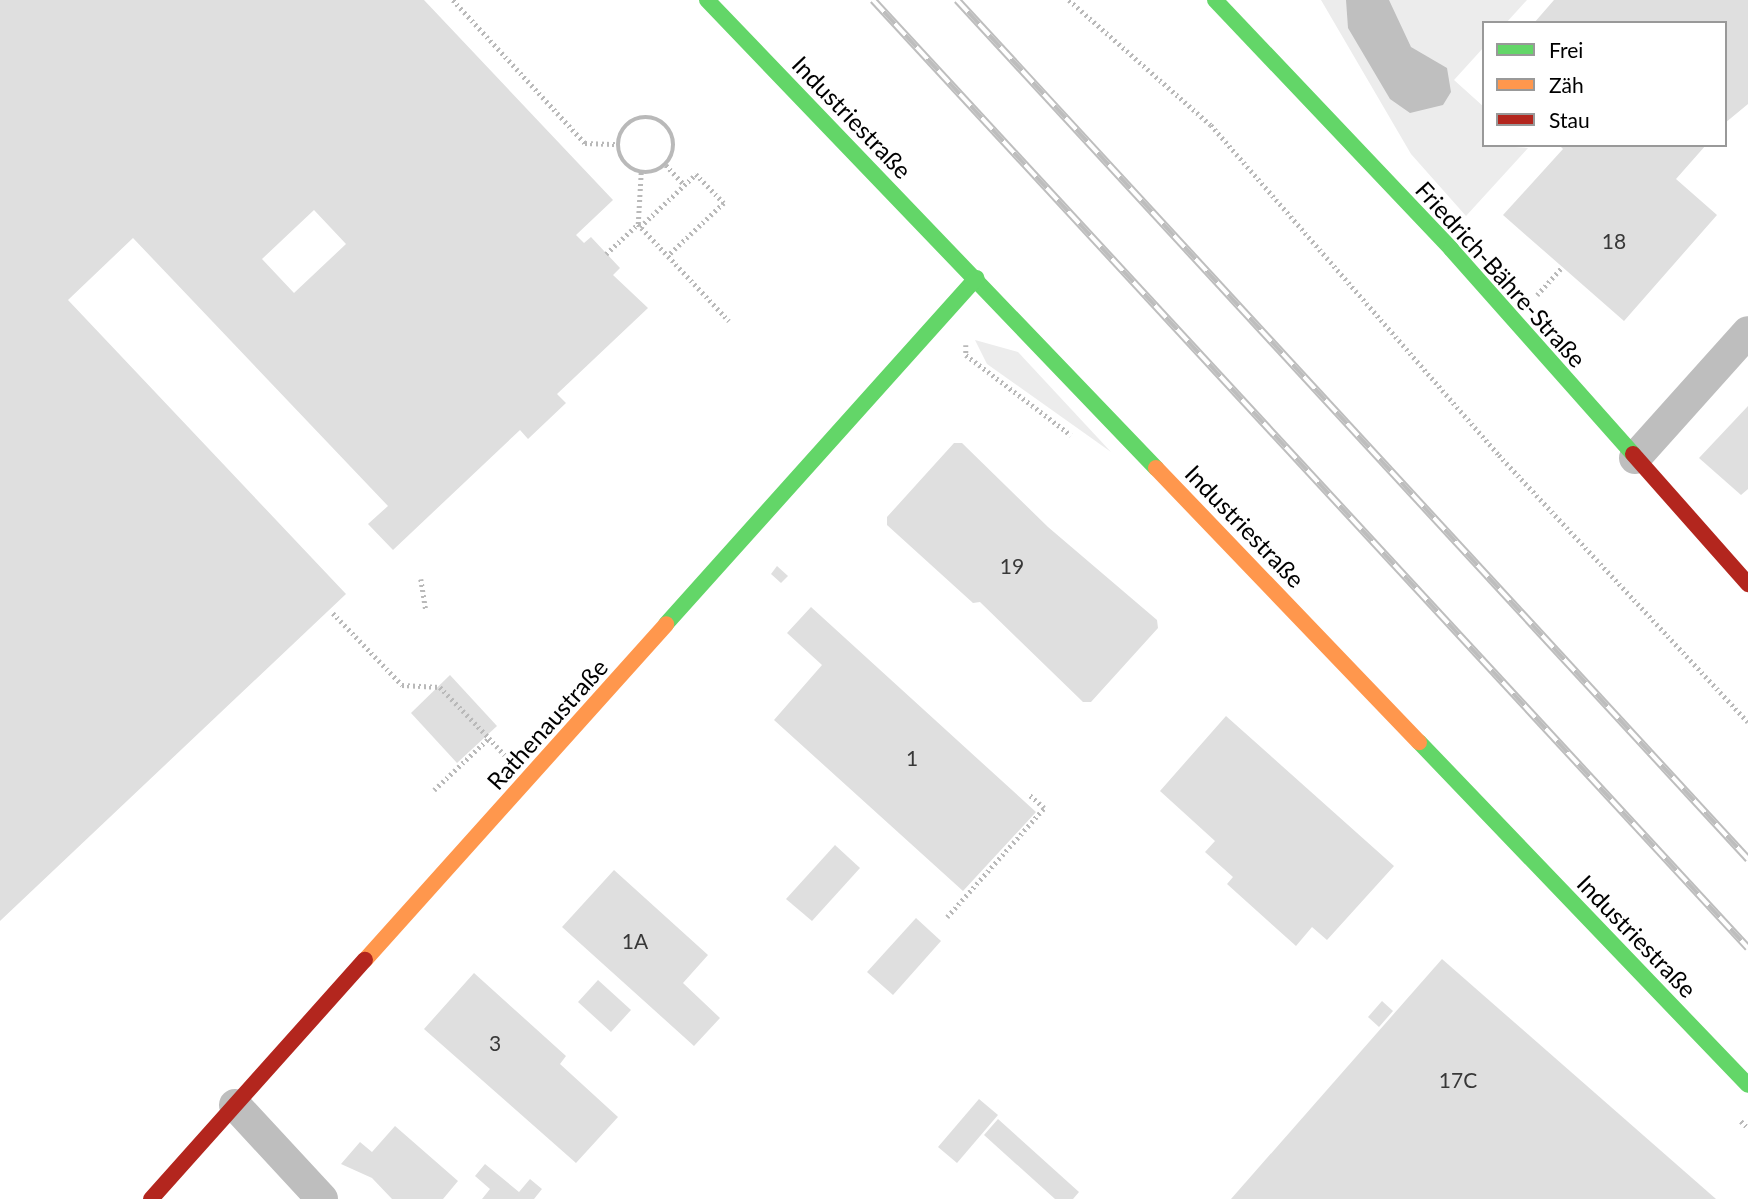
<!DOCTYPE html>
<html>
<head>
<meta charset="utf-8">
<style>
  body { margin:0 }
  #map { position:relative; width:1748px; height:1199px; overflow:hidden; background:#fff; font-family:Lato,sans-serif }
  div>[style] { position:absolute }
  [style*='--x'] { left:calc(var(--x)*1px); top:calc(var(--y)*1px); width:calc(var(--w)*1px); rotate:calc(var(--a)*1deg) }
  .green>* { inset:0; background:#ececec }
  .water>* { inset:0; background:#bfbfbf }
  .building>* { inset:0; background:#dfdfdf }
  .path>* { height:4.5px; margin-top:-2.25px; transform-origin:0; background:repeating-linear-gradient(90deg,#b9b9b9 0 2px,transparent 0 5.5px) }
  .path>.ring { margin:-2.25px; padding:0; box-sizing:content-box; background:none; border:4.5px solid #b9b9b9; border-radius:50% }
  .street>* { height:32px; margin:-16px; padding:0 16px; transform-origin:16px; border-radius:16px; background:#bebebe }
  .fast>* { height:16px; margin:-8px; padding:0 8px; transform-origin:8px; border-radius:8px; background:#63d668 }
  .slow>* { height:16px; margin:-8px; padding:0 8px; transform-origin:8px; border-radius:8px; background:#ff974d }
  .jam>* { height:16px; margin:-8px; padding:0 8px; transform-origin:8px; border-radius:8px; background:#b3261e }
  .rail>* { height:8px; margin-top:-4px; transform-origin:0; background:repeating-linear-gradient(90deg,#fff 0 16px,#bebebe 0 32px); box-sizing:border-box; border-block:2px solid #bebebe }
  span { translate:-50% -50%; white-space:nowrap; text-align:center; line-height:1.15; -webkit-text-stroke:5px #fff; paint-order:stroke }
  .number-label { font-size:21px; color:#383838 }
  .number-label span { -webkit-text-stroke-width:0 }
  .street-label { font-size:24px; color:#000 }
  .legend { position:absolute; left:1482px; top:21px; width:245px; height:126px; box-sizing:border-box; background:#fff; border:2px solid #999; margin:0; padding:9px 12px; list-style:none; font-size:21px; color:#000 }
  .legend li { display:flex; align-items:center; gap:14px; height:35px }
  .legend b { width:35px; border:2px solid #999 }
</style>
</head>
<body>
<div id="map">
  <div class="green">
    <div style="clip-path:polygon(1321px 0,1527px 0,1506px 23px,1484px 23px,1484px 47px,1454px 80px,1484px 107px,1484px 145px,1528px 148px,1466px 216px,1411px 154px)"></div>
    <div style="clip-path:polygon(975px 340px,1018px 352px,1111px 452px,987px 364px)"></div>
  </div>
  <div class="water">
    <div style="clip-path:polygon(1346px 0,1389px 0,1411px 47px,1447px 68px,1451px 92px,1443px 105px,1410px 113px,1390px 99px,1348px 28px)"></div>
  </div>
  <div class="building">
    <div style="clip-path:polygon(evenodd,0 0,424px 0,613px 200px,576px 235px,584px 243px,591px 237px,620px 268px,613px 275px,648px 308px,557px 394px,566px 403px,528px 439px,520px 430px,393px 550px,368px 524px,388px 506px,133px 238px,68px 300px,346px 594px,0 921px,0 0,314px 210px,346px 244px,294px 293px,262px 259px,314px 210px)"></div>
    <div style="clip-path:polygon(1554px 0,1748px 0,1748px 104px,1725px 123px,1725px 23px,1534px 23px)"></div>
    <div style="clip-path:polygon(1559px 145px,1706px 145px,1676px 179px,1717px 215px,1624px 321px,1503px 215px,1563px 149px)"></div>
    <div style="clip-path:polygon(1748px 406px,1748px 489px,1741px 495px,1699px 458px)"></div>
    <div style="clip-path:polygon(954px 443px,962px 443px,1048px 527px,1157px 620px,1158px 628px,1091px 702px,1083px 702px,980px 602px,973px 603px,887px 525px,887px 517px)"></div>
    <div style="clip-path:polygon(777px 566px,788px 576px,781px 583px,771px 574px)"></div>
    <div style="clip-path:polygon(811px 607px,1036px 812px,963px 891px,774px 720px,822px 665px,787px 633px)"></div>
    <div style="clip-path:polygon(450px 675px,497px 726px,457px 763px,411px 713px)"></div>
    <div style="clip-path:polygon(1226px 716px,1394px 866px,1327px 940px,1312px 927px,1296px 946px,1227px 884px,1233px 877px,1205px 852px,1215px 841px,1160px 791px)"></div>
    <div style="clip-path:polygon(835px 845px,860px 868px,812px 921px,786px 899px)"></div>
    <div style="clip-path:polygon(614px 870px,708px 955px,683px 983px,720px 1018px,694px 1046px,562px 927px)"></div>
    <div style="clip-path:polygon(916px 918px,941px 941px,893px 995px,867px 972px)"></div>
    <div style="clip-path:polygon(1442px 959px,1716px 1199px,1231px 1199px)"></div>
    <div style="clip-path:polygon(474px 973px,566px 1056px,560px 1064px,618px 1117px,576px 1163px,424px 1029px)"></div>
    <div style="clip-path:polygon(598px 980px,631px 1010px,611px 1032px,578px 1002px)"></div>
    <div style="clip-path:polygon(1382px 1001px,1393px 1011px,1379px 1027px,1368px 1017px)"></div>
    <div style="clip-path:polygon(979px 1099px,998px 1115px,957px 1163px,938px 1147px)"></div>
    <div style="clip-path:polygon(998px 1119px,1079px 1192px,1073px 1199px,1055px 1199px,984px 1135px)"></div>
    <div style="clip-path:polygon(395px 1126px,458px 1181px,443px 1199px,392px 1199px,372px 1178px,341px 1164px,360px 1142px,372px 1152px)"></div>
    <div style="clip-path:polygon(485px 1164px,519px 1192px,530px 1179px,542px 1189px,534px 1199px,482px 1199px,490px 1189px,475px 1176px)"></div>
  </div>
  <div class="path">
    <div style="--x:453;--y:0;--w:195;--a:47.3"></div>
    <div style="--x:585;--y:143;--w:34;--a:2"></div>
    <div style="--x:1069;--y:0;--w:189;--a:41.4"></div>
    <div style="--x:1211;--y:125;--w:438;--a:48.9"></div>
    <div style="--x:1499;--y:455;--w:365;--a:47"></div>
    <div class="ring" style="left:618px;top:117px;width:51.5px;height:51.5px"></div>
    <div style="--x:666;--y:165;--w:26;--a:47"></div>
    <div style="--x:638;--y:224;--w:52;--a:-86.7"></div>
    <div style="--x:640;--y:227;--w:77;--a:-43.4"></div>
    <div style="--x:696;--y:174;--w:40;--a:46"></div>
    <div style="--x:724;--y:203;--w:77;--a:136.6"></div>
    <div style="--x:606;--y:254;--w:44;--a:-43.2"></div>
    <div style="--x:638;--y:224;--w:133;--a:46.8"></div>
    <div style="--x:1537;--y:295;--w:38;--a:-48"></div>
    <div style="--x:966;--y:345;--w:10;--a:90"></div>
    <div style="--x:966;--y:355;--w:132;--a:37.3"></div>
    <div style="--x:421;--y:579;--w:30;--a:81"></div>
    <div style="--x:333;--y:613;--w:100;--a:46.2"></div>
    <div style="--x:402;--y:685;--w:38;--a:3"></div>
    <div style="--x:440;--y:687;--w:71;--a:46.1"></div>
    <div style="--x:434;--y:790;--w:76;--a:-43.4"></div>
    <div style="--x:489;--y:738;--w:23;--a:47"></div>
    <div style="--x:947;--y:917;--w:146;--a:-48.3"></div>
    <div style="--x:1044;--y:808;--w:21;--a:-139"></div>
    <div style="--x:1741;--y:1121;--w:10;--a:45"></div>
  </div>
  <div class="street">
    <div style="--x:1635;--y:458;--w:169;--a:-48.1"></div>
    <div style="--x:235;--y:1105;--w:128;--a:47.2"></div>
  </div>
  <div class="fast">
    <div style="--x:707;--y:0;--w:649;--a:46.19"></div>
    <div style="--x:1215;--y:0;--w:343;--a:46.5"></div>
    <div style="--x:1451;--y:249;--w:274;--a:48.4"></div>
    <div style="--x:666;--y:624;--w:465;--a:-48.1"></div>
    <div style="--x:1419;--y:742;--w:475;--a:46.2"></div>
  </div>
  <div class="slow">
    <div style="--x:1156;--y:468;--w:380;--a:46.2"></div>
    <div style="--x:365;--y:960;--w:451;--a:-48.1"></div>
  </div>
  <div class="jam">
    <div style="--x:1633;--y:454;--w:174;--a:48.5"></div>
    <div style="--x:151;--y:1199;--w:321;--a:-48.2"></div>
  </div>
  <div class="rail">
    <div style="--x:873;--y:0;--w:1290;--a:47.29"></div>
    <div style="--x:957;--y:0;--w:1168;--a:47.36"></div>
  </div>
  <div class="number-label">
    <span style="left:1614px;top:241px">18</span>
    <span style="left:1012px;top:566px">19</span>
    <span style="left:912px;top:758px">1</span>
    <span style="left:635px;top:941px">1A</span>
    <span style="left:495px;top:1043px">3</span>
    <span style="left:1458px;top:1080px">17C</span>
  </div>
  <div class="street-label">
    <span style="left:852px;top:117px;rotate:46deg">Industriestraße</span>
    <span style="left:1501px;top:274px;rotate:48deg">Friedrich-Bähre-Straße</span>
    <span style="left:1245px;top:526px;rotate:46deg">Industriestraße</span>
    <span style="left:547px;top:724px;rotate:-48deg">Rathenaustraße</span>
    <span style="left:1637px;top:936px;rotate:46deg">Industriestraße</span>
  </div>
  <ul class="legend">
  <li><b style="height:9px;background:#63d668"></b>Frei</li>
  <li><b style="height:9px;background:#ff974d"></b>Zäh</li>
  <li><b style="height:9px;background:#b3261e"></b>Stau</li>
  </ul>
</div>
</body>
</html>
